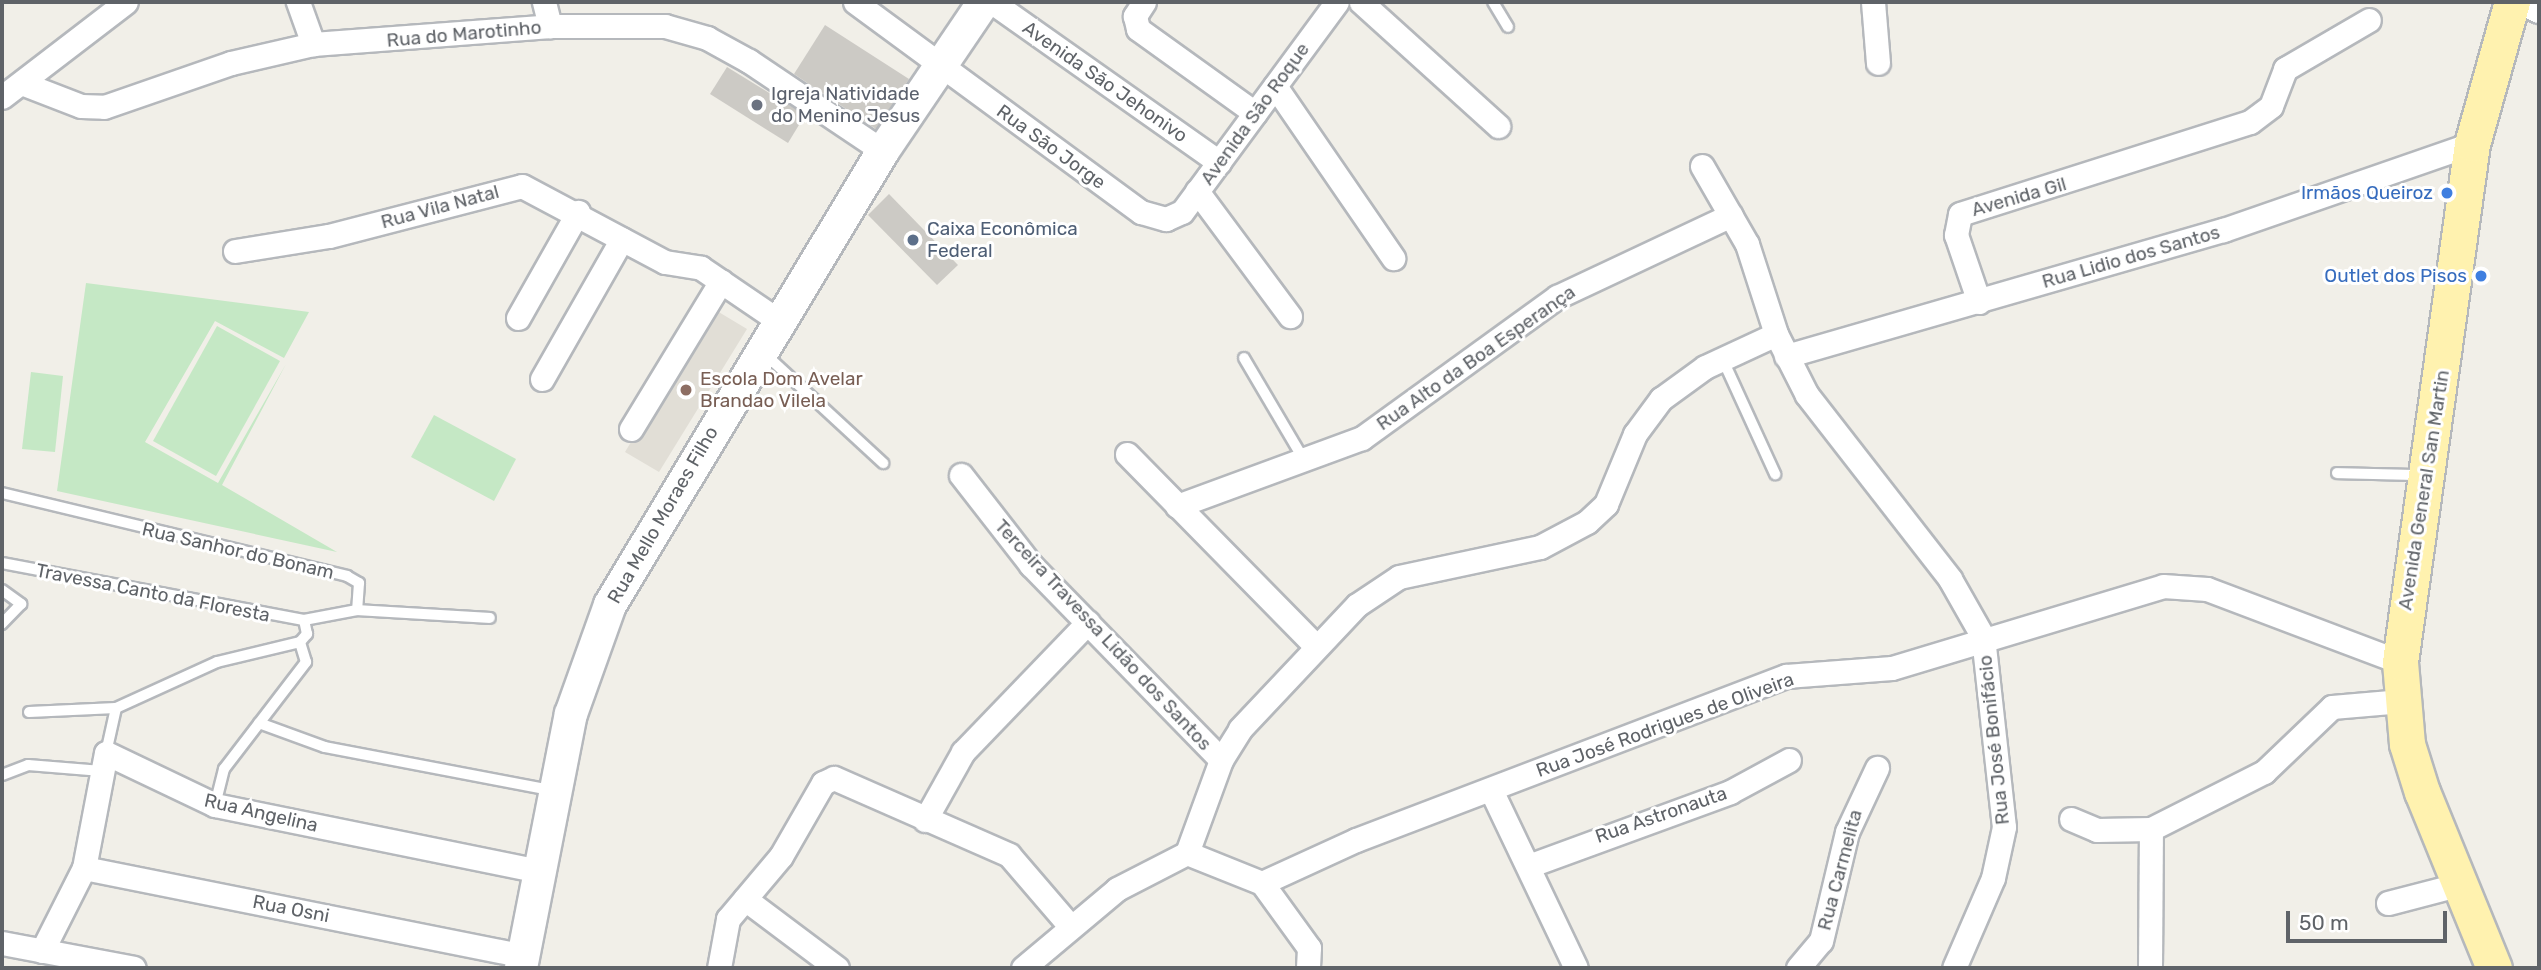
<!DOCTYPE html>
<html>
<head>
<meta charset="utf-8">
<style>
  body { margin:0 }
  #map { position:relative; width:2541px; height:970px; overflow:hidden; background:#f1efe8; font-family:Rubik,sans-serif }
  div>[style] { position:absolute }
  [style*='--x'] { left:calc(var(--x)*1px); top:calc(var(--y)*1px); width:calc(var(--w)*1px); rotate:calc(var(--a)*1deg) }
  .education>* { inset:0; background:#e1ded6 }
  .green>* { inset:0; background:#c5e8c5 }
  .building>* { inset:0; background:#cccac5 }
  .roads { filter:drop-shadow(2px 0 #b5b8bc) drop-shadow(-2px 0 #b5b8bc) drop-shadow(0 2px #b5b8bc) drop-shadow(0 -2px #b5b8bc) }
  .service>* { height:10px; margin:-5px; padding:0 5px; transform-origin:5px; border-radius:5px; background:#fff }
  .minor>* { height:23px; margin:-11.5px; padding:0 11.5px; transform-origin:11.5px; border-radius:11.5px; background:#fff }
  .tertiary>* { height:28px; margin:-14px; padding:0 14px; transform-origin:14px; border-radius:14px; background:#fff }
  .secondary>* { height:32px; margin:-16px; padding:0 16px; transform-origin:16px; border-radius:16px; background:#fff }
  .primary>* { height:35px; margin:-17.5px; padding:0 17.5px; transform-origin:17.5px; border-radius:17.5px; background:#fff2af }
  .dots>* { width:19px; height:19px; translate:-50% -50%; box-sizing:border-box; border:4px solid #fff; border-radius:50% }
  span { translate:-50% -50%; white-space:nowrap; text-align:center; line-height:1.15; -webkit-text-stroke:6px #fff; paint-order:stroke }
  .street-label { font-size:19px; color:#5f6368 }
  .worship-label { font-size:19px; color:#5b616d }
  .left { translate:0 -50%; text-align:left }
  .shop-label { font-size:19px; color:#366cbe }
  .right { translate:-100% -50%; text-align:right }
  .service-label { font-size:19px; color:#4e5e75 }
  .education-label { font-size:19px; color:#785e54 }
  .frame { position:absolute; inset:0; border:4px solid #5f6368; pointer-events:none }
  .scale { position:absolute; left:2286px; top:911px; width:161px; height:32px; box-sizing:border-box; border:4px solid #5f6368; border-top:0; padding-left:9px; font-size:21px; line-height:24px; white-space:nowrap; color:#5f6368; -webkit-text-stroke:5px #fff; paint-order:stroke }
</style>
</head>
<body>
<div id="map">
  <div class="education">
    <div style="clip-path:polygon(712px 308px,747px 329px,659px 472px,625px 452px)"></div>
  </div>
  <div class="green">
    <div style="clip-path:polygon(86px 283px,309px 312px,284px 358px,215px 321px,145px 442px,218px 483px,286px 364px,222px 485px,337px 552px,57px 491px)"></div>
    <div style="clip-path:polygon(217px 326px,280px 361px,216px 476px,153px 441px)"></div>
    <div style="clip-path:polygon(31px 372px,63px 376px,55px 452px,22px 449px)"></div>
    <div style="clip-path:polygon(434px 415px,516px 459px,494px 501px,411px 457px)"></div>
  </div>
  <div class="building">
    <div style="clip-path:polygon(825px 25px,909px 79px,876px 129px,794px 74px)"></div>
    <div style="clip-path:polygon(727px 67px,805px 115px,788px 143px,710px 94px)"></div>
    <div style="clip-path:polygon(889px 194px,958px 265px,937px 285px,868px 215px)"></div>
  </div>
  <div class="roads">
    <div class="service">
      <div style="--x:1493;--y:2;--w:29;--a:59"></div>
      <div style="--x:765;--y:354;--w:161;--a:42.7"></div>
      <div style="--x:1244;--y:358;--w:118;--a:59.5"></div>
      <div style="--x:1722;--y:358;--w:128;--a:65.4"></div>
      <div style="--x:2337;--y:473;--w:83;--a:1.4"></div>
      <div style="--x:2;--y:493;--w:355;--a:13.5"></div>
      <div style="--x:347;--y:576;--w:14;--a:30"></div>
      <div style="--x:359;--y:583;--w:27;--a:94"></div>
      <div style="--x:357;--y:610;--w:133;--a:3.4"></div>
      <div style="--x:2;--y:563;--w:307;--a:10.7"></div>
      <div style="--x:2;--y:590;--w:24;--a:36"></div>
      <div style="--x:21;--y:604;--w:28;--a:134"></div>
      <div style="--x:29;--y:712;--w:87;--a:-2.6"></div>
      <div style="--x:116;--y:708;--w:111;--a:-24.5"></div>
      <div style="--x:217;--y:662;--w:85;--a:-13.5"></div>
      <div style="--x:300;--y:642;--w:11;--a:-49"></div>
      <div style="--x:307;--y:634;--w:14;--a:-102"></div>
      <div style="--x:304;--y:620;--w:54;--a:-10.7"></div>
      <div style="--x:259;--y:723;--w:70;--a:20"></div>
      <div style="--x:325;--y:747;--w:219;--a:10.8"></div>
      <div style="--x:106;--y:753;--w:46;--a:-77.5"></div>
      <div style="--x:2;--y:775;--w:28;--a:-21"></div>
      <div style="--x:28;--y:765;--w:74;--a:4.6"></div>
      <div style="--x:215;--y:805;--w:37;--a:-76"></div>
      <div style="--x:224;--y:769;--w:135;--a:-52.5"></div>
      <div style="--x:306;--y:662;--w:21;--a:-107"></div>
    </div>
    <div class="minor">
      <div style="--x:298;--y:2;--w:45;--a:70.3"></div>
      <div style="--x:544;--y:2;--w:25;--a:76"></div>
      <div style="--x:855;--y:2;--w:355;--a:36.3"></div>
      <div style="--x:1141;--y:212;--w:26;--a:16"></div>
      <div style="--x:1166;--y:219;--w:17;--a:-24"></div>
      <div style="--x:1182;--y:212;--w:261;--a:-53.6"></div>
      <div style="--x:992;--y:2;--w:278;--a:35.2"></div>
      <div style="--x:1144;--y:2;--w:17;--a:123"></div>
      <div style="--x:1135;--y:16;--w:13;--a:77"></div>
      <div style="--x:1138;--y:29;--w:144;--a:35.7"></div>
      <div style="--x:1361;--y:2;--w:185;--a:42.1"></div>
      <div style="--x:1873;--y:2;--w:61;--a:85.3"></div>
      <div style="--x:24;--y:84;--w:61;--a:21.1"></div>
      <div style="--x:81;--y:106;--w:23;--a:2"></div>
      <div style="--x:104;--y:107;--w:134;--a:-19.1"></div>
      <div style="--x:231;--y:63;--w:84;--a:-13"></div>
      <div style="--x:313;--y:44;--w:238;--a:-4.3"></div>
      <div style="--x:550;--y:26;--w:115;--a:0"></div>
      <div style="--x:665;--y:26;--w:44;--a:15.9"></div>
      <div style="--x:707;--y:38;--w:48;--a:28.7"></div>
      <div style="--x:749;--y:61;--w:161;--a:33.9"></div>
      <div style="--x:1275;--y:86;--w:209;--a:55.5"></div>
      <div style="--x:2;--y:97;--w:156;--a:-37.5"></div>
      <div style="--x:1702;--y:166;--w:90;--a:60"></div>
      <div style="--x:1747;--y:244;--w:95;--a:72.1"></div>
      <div style="--x:1776;--y:334;--w:68;--a:63.1"></div>
      <div style="--x:1807;--y:395;--w:233;--a:52.1"></div>
      <div style="--x:1950;--y:579;--w:67;--a:60.4"></div>
      <div style="--x:1983;--y:637;--w:191;--a:83.7"></div>
      <div style="--x:2004;--y:827;--w:52;--a:102.2"></div>
      <div style="--x:1993;--y:878;--w:98;--a:113.4"></div>
      <div style="--x:1197;--y:191;--w:156;--a:53.4"></div>
      <div style="--x:235;--y:251;--w:95;--a:-9.1"></div>
      <div style="--x:329;--y:236;--w:199;--a:-14.5"></div>
      <div style="--x:522;--y:186;--w:162;--a:28"></div>
      <div style="--x:665;--y:262;--w:36;--a:9"></div>
      <div style="--x:701;--y:268;--w:94;--a:34.2"></div>
      <div style="--x:1979;--y:302;--w:71;--a:-108.9"></div>
      <div style="--x:1956;--y:235;--w:21;--a:-79"></div>
      <div style="--x:1960;--y:214;--w:304;--a:-17.6"></div>
      <div style="--x:2250;--y:122;--w:26;--a:-37"></div>
      <div style="--x:2271;--y:106;--w:40;--a:-69"></div>
      <div style="--x:2285;--y:69;--w:97;--a:-30.3"></div>
      <div style="--x:518;--y:318;--w:122;--a:-60.5"></div>
      <div style="--x:1786;--y:356;--w:455;--a:-16.1"></div>
      <div style="--x:2223;--y:230;--w:263;--a:-19.1"></div>
      <div style="--x:542;--y:379;--w:161;--a:-60.3"></div>
      <div style="--x:631;--y:429;--w:173;--a:-58.7"></div>
      <div style="--x:1127;--y:454;--w:268;--a:45.5"></div>
      <div style="--x:961;--y:475;--w:114;--a:52.1"></div>
      <div style="--x:1031;--y:565;--w:272;--a:45.7"></div>
      <div style="--x:1177;--y:506;--w:197;--a:-20.2"></div>
      <div style="--x:1362;--y:438;--w:241;--a:-35.9"></div>
      <div style="--x:1557;--y:297;--w:192;--a:-25.2"></div>
      <div style="--x:1491;--y:790;--w:197;--a:64.5"></div>
      <div style="--x:2071;--y:819;--w:28;--a:23"></div>
      <div style="--x:2097;--y:830;--w:54;--a:-1.1"></div>
      <div style="--x:2151;--y:829;--w:127;--a:-26.8"></div>
      <div style="--x:2264;--y:772;--w:94;--a:-43.7"></div>
      <div style="--x:2332;--y:707;--w:70;--a:-4.9"></div>
      <div style="--x:925;--y:820;--w:78;--a:-60.8"></div>
      <div style="--x:963;--y:752;--w:180;--a:-46.1"></div>
      <div style="--x:1187;--y:853;--w:81;--a:21.8"></div>
      <div style="--x:1262;--y:883;--w:80;--a:54.1"></div>
      <div style="--x:1309;--y:948;--w:20;--a:93"></div>
      <div style="--x:1531;--y:865;--w:212;--a:-20.1"></div>
      <div style="--x:1730;--y:792;--w:67;--a:-28.5"></div>
      <div style="--x:84;--y:868;--w:449;--a:11.3"></div>
      <div style="--x:1262;--y:883;--w:103;--a:-24.6"></div>
      <div style="--x:1356;--y:840;--w:460;--a:-20.9"></div>
      <div style="--x:1786;--y:676;--w:106;--a:-4.3"></div>
      <div style="--x:1892;--y:668;--w:283;--a:-16.8"></div>
      <div style="--x:2163;--y:586;--w:44;--a:3.9"></div>
      <div style="--x:2207;--y:589;--w:206;--a:20.7"></div>
      <div style="--x:745;--y:899;--w:115;--a:36.9"></div>
      <div style="--x:2388;--y:903;--w:71;--a:-14.6"></div>
      <div style="--x:2;--y:943;--w:134;--a:10.7"></div>
      <div style="--x:42;--y:951;--w:93;--a:-63.2"></div>
      <div style="--x:84;--y:868;--w:117;--a:-79.2"></div>
      <div style="--x:106;--y:753;--w:121;--a:25.5"></div>
      <div style="--x:215;--y:805;--w:332;--a:11.5"></div>
      <div style="--x:719;--y:968;--w:50;--a:-79.6"></div>
      <div style="--x:728;--y:919;--w:82;--a:-49.9"></div>
      <div style="--x:781;--y:856;--w:84;--a:-60.1"></div>
      <div style="--x:823;--y:783;--w:12;--a:-24"></div>
      <div style="--x:834;--y:778;--w:191;--a:23.7"></div>
      <div style="--x:1009;--y:855;--w:92;--a:49.4"></div>
      <div style="--x:1023;--y:968;--w:123;--a:-40"></div>
      <div style="--x:1117;--y:889;--w:79;--a:-27.2"></div>
      <div style="--x:1187;--y:853;--w:99;--a:-69.9"></div>
      <div style="--x:1221;--y:760;--w:36;--a:-58"></div>
      <div style="--x:1240;--y:729;--w:170;--a:-46.7"></div>
      <div style="--x:1357;--y:605;--w:50;--a:-33.7"></div>
      <div style="--x:1399;--y:577;--w:144;--a:-12"></div>
      <div style="--x:1540;--y:547;--w:53;--a:-28"></div>
      <div style="--x:1587;--y:522;--w:26;--a:-43"></div>
      <div style="--x:1606;--y:504;--w:76;--a:-67.5"></div>
      <div style="--x:1635;--y:434;--w:44;--a:-53.4"></div>
      <div style="--x:1661;--y:399;--w:54;--a:-36"></div>
      <div style="--x:1705;--y:367;--w:78;--a:-24.9"></div>
      <div style="--x:1798;--y:968;--w:35;--a:-50"></div>
      <div style="--x:1821;--y:941;--w:112;--a:-76.6"></div>
      <div style="--x:1847;--y:832;--w:71;--a:-64.9"></div>
      <div style="--x:2150;--y:968;--w:139;--a:-89.6"></div>
    </div>
    <div class="tertiary">
      <div style="--x:2526;--y:2;--w:15;--a:28"></div>
    </div>
    <div class="secondary">
      <div style="--x:521;--y:968;--w:259;--a:-78.9"></div>
      <div style="--x:571;--y:714;--w:116;--a:-70.3"></div>
      <div style="--x:610;--y:605;--w:530;--a:-58.98"></div>
      <div style="--x:883;--y:151;--w:180;--a:-55.9"></div>
    </div>
    <div class="primary">
      <div style="--x:2494;--y:968;--w:190;--a:-112.2"></div>
      <div style="--x:2422;--y:792;--w:50;--a:-107.4"></div>
      <div style="--x:2407;--y:744;--w:82;--a:-94.9"></div>
      <div style="--x:2400;--y:662;--w:523;--a:-82.09"></div>
      <div style="--x:2472;--y:144;--w:148;--a:-74.3"></div>
    </div>
  </div>
  <div class="dots">
    <div style="left:757px;top:105px;background:#6b7280"></div>
    <div style="left:2447px;top:193px;background:#3f7fe0"></div>
    <div style="left:913px;top:240px;background:#5c6f8a"></div>
    <div style="left:2481px;top:276px;background:#3f7fe0"></div>
    <div style="left:686px;top:390px;background:#8d6e63"></div>
  </div>
  <div class="street-label">
    <span style="left:464px;top:34px;rotate:-5deg">Rua do Marotinho</span>
    <span style="left:1105px;top:82px;rotate:35deg">Avenida São Jehonivo</span>
    <span style="left:1255px;top:114px;rotate:-54deg">Avenida São Roque</span>
    <span style="left:1051px;top:147px;rotate:36deg">Rua São Jorge</span>
    <span style="left:2019px;top:197px;rotate:-16deg">Avenida Gil</span>
    <span style="left:440px;top:207px;rotate:-15deg">Rua Vila Natal</span>
    <span style="left:2131px;top:257px;rotate:-16deg">Rua Lidio dos Santos</span>
    <span style="left:1476px;top:358px;rotate:-35deg">Rua Alto da Boa Esperança</span>
    <span style="left:2424px;top:490px;rotate:-81deg">Avenida General San Martin</span>
    <span style="left:663px;top:515px;rotate:-60deg">Rua Mello Moraes Filho</span>
    <span style="left:238px;top:551px;rotate:13deg">Rua Sanhor do Bonam</span>
    <span style="left:153px;top:593px;rotate:11deg">Travessa Canto da Floresta</span>
    <span style="left:1103px;top:635px;rotate:47deg">Terceira Travessa Lidão dos Santos</span>
    <span style="left:1665px;top:725px;rotate:-20deg">Rua José Rodrigues de Oliveira</span>
    <span style="left:1994px;top:740px;rotate:-96deg">Rua José Bonifácio</span>
    <span style="left:261px;top:813px;rotate:13deg">Rua Angelina</span>
    <span style="left:1661px;top:815px;rotate:-19deg">Rua Astronauta</span>
    <span style="left:1840px;top:870px;rotate:-75deg">Rua Carmelita</span>
    <span style="left:291px;top:909px;rotate:11deg">Rua Osni</span>
  </div>
  <div class="worship-label">
    <span class="left" style="left:771px;top:105px">Igreja Natividade<br>do Menino Jesus</span>
  </div>
  <div class="shop-label">
    <span class="right" style="left:2433px;top:193px">Irmãos Queiroz</span>
    <span class="right" style="left:2467px;top:276px">Outlet dos Pisos</span>
  </div>
  <div class="service-label">
    <span class="left" style="left:927px;top:240px">Caixa Econômica<br>Federal</span>
  </div>
  <div class="education-label">
    <span class="left" style="left:700px;top:390px">Escola Dom Avelar<br>Brandao Vilela</span>
  </div>
  <div class="frame"></div>
  <div class="scale">50 m</div>
</div>
</body>
</html>
